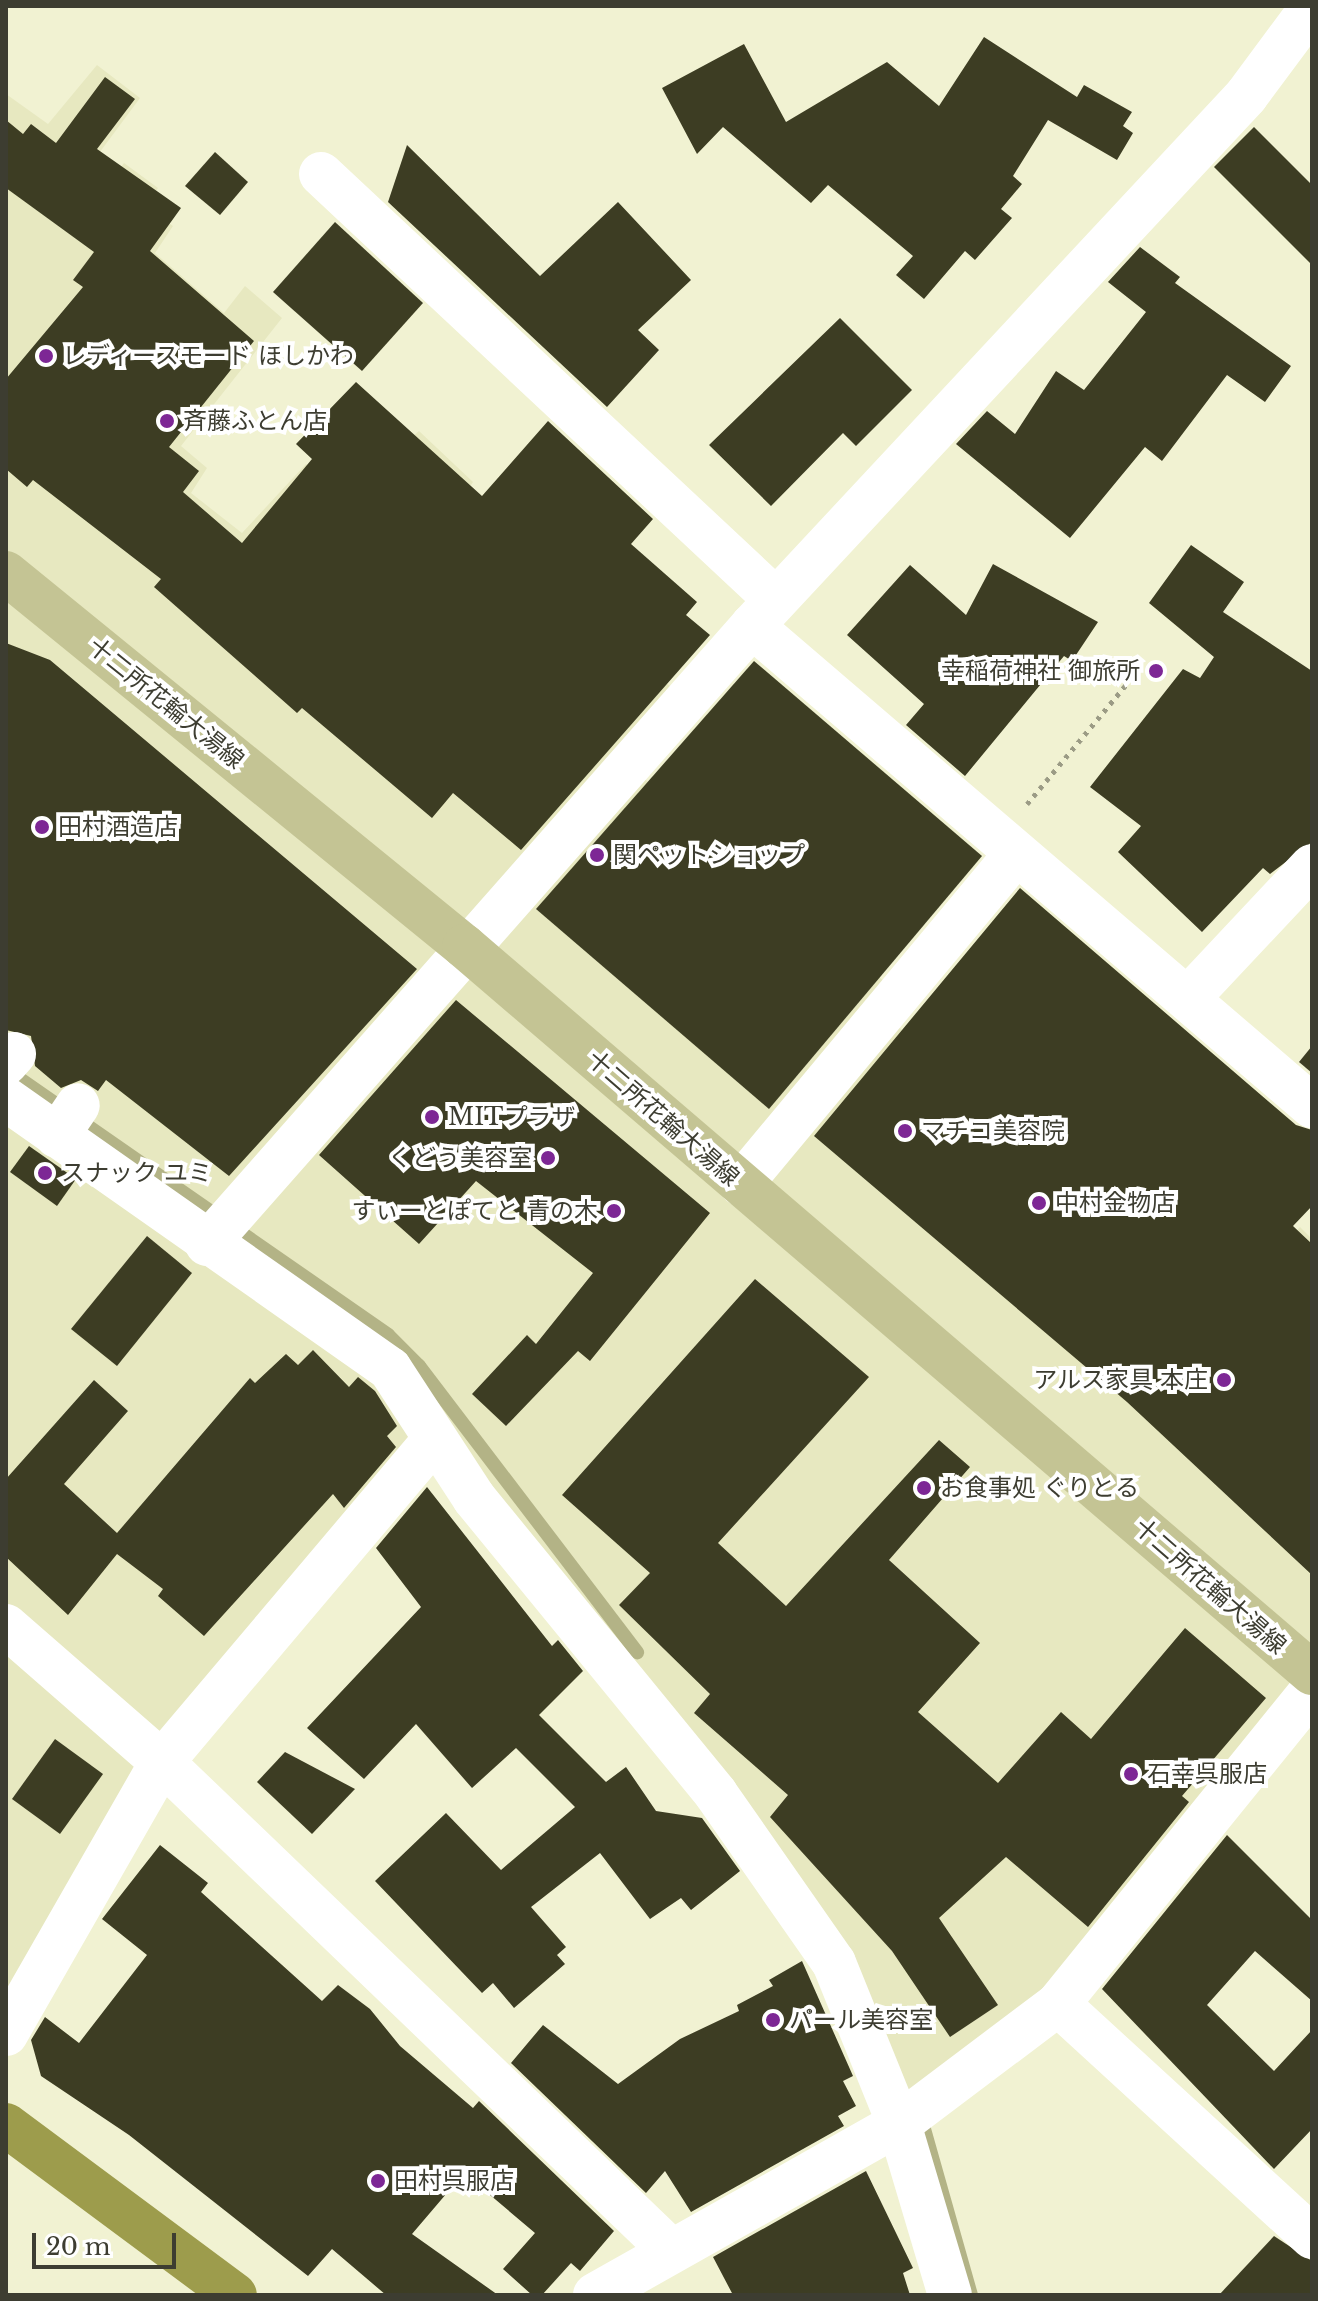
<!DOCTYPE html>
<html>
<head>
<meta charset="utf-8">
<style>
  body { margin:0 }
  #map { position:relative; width:1318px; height:2301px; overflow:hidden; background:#f1f2d2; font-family:"Libre Baskerville","Noto Sans JP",serif }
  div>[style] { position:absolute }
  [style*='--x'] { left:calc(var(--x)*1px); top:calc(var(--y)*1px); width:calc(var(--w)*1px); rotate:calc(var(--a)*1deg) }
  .built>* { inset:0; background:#e7e8c0 }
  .stream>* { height:14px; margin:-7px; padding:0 7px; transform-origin:7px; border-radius:7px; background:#b3b386 }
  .building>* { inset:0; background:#3d3d23 }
  .path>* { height:5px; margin-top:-2.5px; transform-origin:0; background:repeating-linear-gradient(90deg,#9b9b85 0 4px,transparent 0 10px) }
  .minor>* { height:44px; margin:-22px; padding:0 22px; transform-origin:22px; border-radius:22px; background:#fff }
  .major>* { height:44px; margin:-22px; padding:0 22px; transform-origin:22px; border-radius:22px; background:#c4c494 }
  .highway>* { height:44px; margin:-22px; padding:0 22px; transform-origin:22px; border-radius:22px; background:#9d9c4c }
  .dots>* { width:22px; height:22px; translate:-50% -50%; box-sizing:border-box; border:4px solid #fff; border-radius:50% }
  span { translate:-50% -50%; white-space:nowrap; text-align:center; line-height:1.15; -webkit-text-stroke:8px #fff; paint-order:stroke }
  .poi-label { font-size:24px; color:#3d3d31 }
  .left { translate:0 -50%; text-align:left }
  .right { translate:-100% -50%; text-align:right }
  .street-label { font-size:24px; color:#3d3d31 }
  .frame { position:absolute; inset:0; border:8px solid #3d3d31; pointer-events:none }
  .scale { position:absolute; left:32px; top:2233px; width:144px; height:36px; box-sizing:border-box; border:4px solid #3d3d31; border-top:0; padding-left:10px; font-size:24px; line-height:28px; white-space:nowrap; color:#3d3d31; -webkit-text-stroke:6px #fff; paint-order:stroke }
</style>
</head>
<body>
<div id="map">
  <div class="built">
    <div style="clip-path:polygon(97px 65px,140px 98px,94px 160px,115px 175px,124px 163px,158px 188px,145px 207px,173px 226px,155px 253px,224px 313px,245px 286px,282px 318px,181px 446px,207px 468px,191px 493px,242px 533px,306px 464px,340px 496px,419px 431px,473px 482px,467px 491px,601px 626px,686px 700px,628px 765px,885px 982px,870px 1001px,974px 1095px,1255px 1273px,1300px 1227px,1312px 1239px,1312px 1690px,1058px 2004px,899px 2124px,834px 1963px,436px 1440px,162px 1762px,6px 2034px,6px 94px,48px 124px)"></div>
  </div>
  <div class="stream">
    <div style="--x:7;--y:1070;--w:464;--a:34.8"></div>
    <div style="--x:388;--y:1335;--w:44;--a:45"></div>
    <div style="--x:419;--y:1366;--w:360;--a:52.7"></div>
    <div style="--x:924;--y:2129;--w:173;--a:74.2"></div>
  </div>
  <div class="building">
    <div style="clip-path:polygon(984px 37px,1077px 97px,1084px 85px,1132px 112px,1123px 126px,1133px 133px,1117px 160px,1048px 120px,1013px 176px,1022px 184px,1001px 209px,1012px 218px,975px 260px,965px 251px,924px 299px,896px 275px,913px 256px,828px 185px,811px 203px,723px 127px,697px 154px,662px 88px,744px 44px,786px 122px,887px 62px,939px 106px)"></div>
    <div style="clip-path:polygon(105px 77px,135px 99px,97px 149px,181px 208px,150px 251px,254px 341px,169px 447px,199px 471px,183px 492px,242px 543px,312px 459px,296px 444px,356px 382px,482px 496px,548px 421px,653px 519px,631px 544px,697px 602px,686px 615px,710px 635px,521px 850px,453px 793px,432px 818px,302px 708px,297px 713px,154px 587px,161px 579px,33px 480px,27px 487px,6px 469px,6px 379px,83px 287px,73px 280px,94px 252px,6px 188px,6px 120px,23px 134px,31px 124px,56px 143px)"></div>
    <div style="clip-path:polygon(1254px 127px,1312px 185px,1312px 265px,1214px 167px)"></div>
    <div style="clip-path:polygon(407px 145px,540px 276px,618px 202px,691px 280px,638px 330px,659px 350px,607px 407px,388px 202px)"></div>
    <div style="clip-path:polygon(215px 152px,248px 182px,220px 215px,185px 186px)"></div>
    <div style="clip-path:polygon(335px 222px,423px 303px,362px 371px,273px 292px)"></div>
    <div style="clip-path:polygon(1140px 247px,1180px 277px,1175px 283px,1291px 366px,1265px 402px,1227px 375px,1162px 461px,1145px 447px,1070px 538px,956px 444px,987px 411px,1015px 434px,1056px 371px,1084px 390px,1146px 312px,1108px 282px)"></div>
    <div style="clip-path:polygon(840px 318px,912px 390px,856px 446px,843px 433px,771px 506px,709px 445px)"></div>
    <div style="clip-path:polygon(1191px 545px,1244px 582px,1223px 612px,1312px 671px,1312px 842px,1270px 874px,1263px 868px,1202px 932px,1118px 852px,1141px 826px,1090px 787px,1183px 669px,1200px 678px,1214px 657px,1149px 603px)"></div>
    <div style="clip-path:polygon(993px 564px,1098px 622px,1072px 661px,1064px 656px,965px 776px,906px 725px,924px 704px,847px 635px,910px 565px,966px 615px)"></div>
    <div style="clip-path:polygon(6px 643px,50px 660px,417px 969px,229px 1176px,106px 1080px,98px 1091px,81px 1080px,61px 1088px,35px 1066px,31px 1036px,6px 1030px)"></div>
    <div style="clip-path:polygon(754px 661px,982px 856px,769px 1109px,536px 909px)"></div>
    <div style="clip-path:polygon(1020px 888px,1296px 1125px,1312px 1130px,1312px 1206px,1293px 1226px,1312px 1244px,1312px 1575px,1127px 1402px,814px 1136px)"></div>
    <div style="clip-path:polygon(456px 1000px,710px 1213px,590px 1361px,578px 1351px,506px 1426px,472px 1394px,527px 1335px,536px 1344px,593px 1273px,476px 1181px,419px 1244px,319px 1155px)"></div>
    <div style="clip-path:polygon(1312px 1046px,1312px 1073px,1299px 1062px)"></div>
    <div style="clip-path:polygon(29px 1146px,76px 1179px,57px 1206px,10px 1172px)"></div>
    <div style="clip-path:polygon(147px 1236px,192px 1273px,117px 1366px,71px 1329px)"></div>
    <div style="clip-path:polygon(755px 1279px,869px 1377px,718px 1543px,786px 1606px,939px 1440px,970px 1467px,889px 1560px,980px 1643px,918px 1712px,998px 1783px,1061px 1712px,1091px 1739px,1185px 1628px,1266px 1698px,1182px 1796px,1189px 1802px,1088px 1927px,1006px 1857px,939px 1918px,998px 2005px,950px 2037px,892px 1951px,770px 1817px,788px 1795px,694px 1713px,710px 1694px,619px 1605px,650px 1573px,562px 1495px)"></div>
    <div style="clip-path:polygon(313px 1350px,349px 1387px,358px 1377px,375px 1391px,397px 1426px,387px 1436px,396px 1447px,344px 1508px,333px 1494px,204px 1636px,158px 1596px,163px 1589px,117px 1554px,68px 1615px,6px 1557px,6px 1479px,94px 1380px,128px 1411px,64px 1484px,117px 1533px,250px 1378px,255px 1383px,286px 1354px,298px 1365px)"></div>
    <div style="clip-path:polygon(427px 1487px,552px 1646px,558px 1640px,583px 1671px,539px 1715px,606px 1782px,626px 1767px,656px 1811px,702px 1818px,740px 1871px,691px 1910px,681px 1898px,650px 1919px,600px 1853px,531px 1907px,566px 1947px,557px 1955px,565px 1964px,514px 2008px,493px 1983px,482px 1993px,375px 1881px,446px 1813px,501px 1870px,575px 1807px,516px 1748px,472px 1788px,416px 1724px,364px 1779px,307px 1728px,421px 1607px,376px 1548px)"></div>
    <div style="clip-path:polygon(55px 1739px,103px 1774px,60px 1834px,12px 1799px)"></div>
    <div style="clip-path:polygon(285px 1752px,355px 1789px,312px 1834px,257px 1782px)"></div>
    <div style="clip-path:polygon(1227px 1835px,1312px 1920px,1312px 2001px,1255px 1951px,1207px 2005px,1274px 2071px,1312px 2030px,1312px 2129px,1274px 2169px,1102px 1989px)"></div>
    <div style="clip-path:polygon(160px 1845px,208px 1883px,201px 1892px,322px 2001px,338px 1985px,370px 2009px,400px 2046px,473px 2108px,479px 2101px,614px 2231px,580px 2271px,571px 2263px,542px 2295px,532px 2295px,503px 2269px,535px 2233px,464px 2173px,412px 2234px,498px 2295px,386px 2295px,332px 2249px,308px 2276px,129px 2135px,41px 2076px,31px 2040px,45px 2017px,79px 2043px,147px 1955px,102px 1919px)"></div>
    <div style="clip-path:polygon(802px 1961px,853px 2076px,843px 2081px,856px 2106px,838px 2116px,844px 2126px,691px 2212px,665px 2171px,646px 2193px,511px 2063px,543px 2025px,618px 2084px,680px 2039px,739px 2011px,737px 2005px,773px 1986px,769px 1980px)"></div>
    <div style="clip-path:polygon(866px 2171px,913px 2268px,903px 2273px,910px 2295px,733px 2295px,713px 2257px)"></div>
    <div style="clip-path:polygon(1274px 2236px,1312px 2261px,1312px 2295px,1219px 2295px)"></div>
  </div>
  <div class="path">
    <div style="--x:1027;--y:804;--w:161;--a:-50.3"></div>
  </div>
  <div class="minor">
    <div style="--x:321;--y:174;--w:623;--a:43.11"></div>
    <div style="--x:752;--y:626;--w:738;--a:40.6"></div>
    <div style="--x:1190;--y:996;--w:178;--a:-46.8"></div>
    <div style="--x:6;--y:1063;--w:12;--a:-48"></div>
    <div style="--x:6;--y:1099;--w:469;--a:35.1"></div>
    <div style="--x:390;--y:1369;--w:154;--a:56.9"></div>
    <div style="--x:474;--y:1498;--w:382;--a:50.7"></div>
    <div style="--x:716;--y:1794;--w:206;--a:55.1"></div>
    <div style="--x:834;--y:1963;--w:174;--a:68"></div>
    <div style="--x:899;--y:2124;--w:178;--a:73.4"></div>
    <div style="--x:57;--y:1136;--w:37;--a:-56"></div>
    <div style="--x:741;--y:1184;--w:430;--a:-50.2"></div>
    <div style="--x:207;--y:1244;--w:824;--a:-48.59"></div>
    <div style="--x:752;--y:626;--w:725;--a:-47.01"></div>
    <div style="--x:1246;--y:96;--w:111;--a:-53.4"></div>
    <div style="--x:6;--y:1626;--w:207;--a:41.1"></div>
    <div style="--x:162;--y:1762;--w:702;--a:43.84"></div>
    <div style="--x:1058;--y:2004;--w:345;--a:42.5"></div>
    <div style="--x:6;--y:2034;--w:314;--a:-60.2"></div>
    <div style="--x:162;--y:1762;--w:423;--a:-49.8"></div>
    <div style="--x:595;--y:2295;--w:349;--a:-29.4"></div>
    <div style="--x:899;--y:2124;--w:199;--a:-37"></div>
    <div style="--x:1058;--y:2004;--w:404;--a:-51"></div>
  </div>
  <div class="major">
    <div style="--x:6;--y:573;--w:591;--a:39.16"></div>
    <div style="--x:464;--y:946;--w:1117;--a:40.61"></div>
  </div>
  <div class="highway">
    <div style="--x:6;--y:2125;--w:285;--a:36.6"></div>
  </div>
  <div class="dots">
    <div style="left:46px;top:356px;background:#7d2795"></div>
    <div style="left:167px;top:421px;background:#7d2795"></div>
    <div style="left:1156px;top:671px;background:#7d2795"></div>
    <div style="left:42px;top:827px;background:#7d2795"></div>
    <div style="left:597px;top:855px;background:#7d2795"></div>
    <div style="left:432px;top:1117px;background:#7d2795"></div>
    <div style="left:905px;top:1131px;background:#7d2795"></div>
    <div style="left:548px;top:1158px;background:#7d2795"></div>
    <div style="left:45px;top:1173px;background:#7d2795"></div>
    <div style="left:1039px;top:1203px;background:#7d2795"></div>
    <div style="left:614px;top:1211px;background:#7d2795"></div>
    <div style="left:1224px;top:1380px;background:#7d2795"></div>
    <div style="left:924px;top:1488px;background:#7d2795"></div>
    <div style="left:1131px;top:1774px;background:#7d2795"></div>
    <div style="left:773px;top:2020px;background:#7d2795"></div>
    <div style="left:378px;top:2181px;background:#7d2795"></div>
  </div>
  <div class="poi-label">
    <span class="left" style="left:62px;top:356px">レディースモード ほしかわ</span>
    <span class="left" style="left:183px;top:421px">斉藤ふとん店</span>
    <span class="right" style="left:1140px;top:671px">幸稲荷神社 御旅所</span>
    <span class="left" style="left:58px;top:827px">田村酒造店</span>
    <span class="left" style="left:613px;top:855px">関ペットショップ</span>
    <span class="left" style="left:448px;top:1117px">MITプラザ</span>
    <span class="left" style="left:921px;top:1131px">マチコ美容院</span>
    <span class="right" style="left:532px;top:1158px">くどう美容室</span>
    <span class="left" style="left:61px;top:1173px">スナック ユミ</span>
    <span class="left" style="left:1055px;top:1203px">中村金物店</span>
    <span class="right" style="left:598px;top:1211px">すぃーとぽてと 青の木</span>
    <span class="right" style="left:1208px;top:1380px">アルス家具 本庄</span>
    <span class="left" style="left:940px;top:1488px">お食事処 ぐりとる</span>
    <span class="left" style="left:1147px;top:1774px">石幸呉服店</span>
    <span class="left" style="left:789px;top:2020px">パール美容室</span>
    <span class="left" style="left:394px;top:2181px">田村呉服店</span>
  </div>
  <div class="street-label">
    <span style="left:166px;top:703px;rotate:39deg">十二所花輪大湯線</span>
    <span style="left:663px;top:1118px;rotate:41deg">十二所花輪大湯線</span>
    <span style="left:1210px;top:1586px;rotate:41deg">十二所花輪大湯線</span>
  </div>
  <div class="frame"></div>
  <div class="scale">20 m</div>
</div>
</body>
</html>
